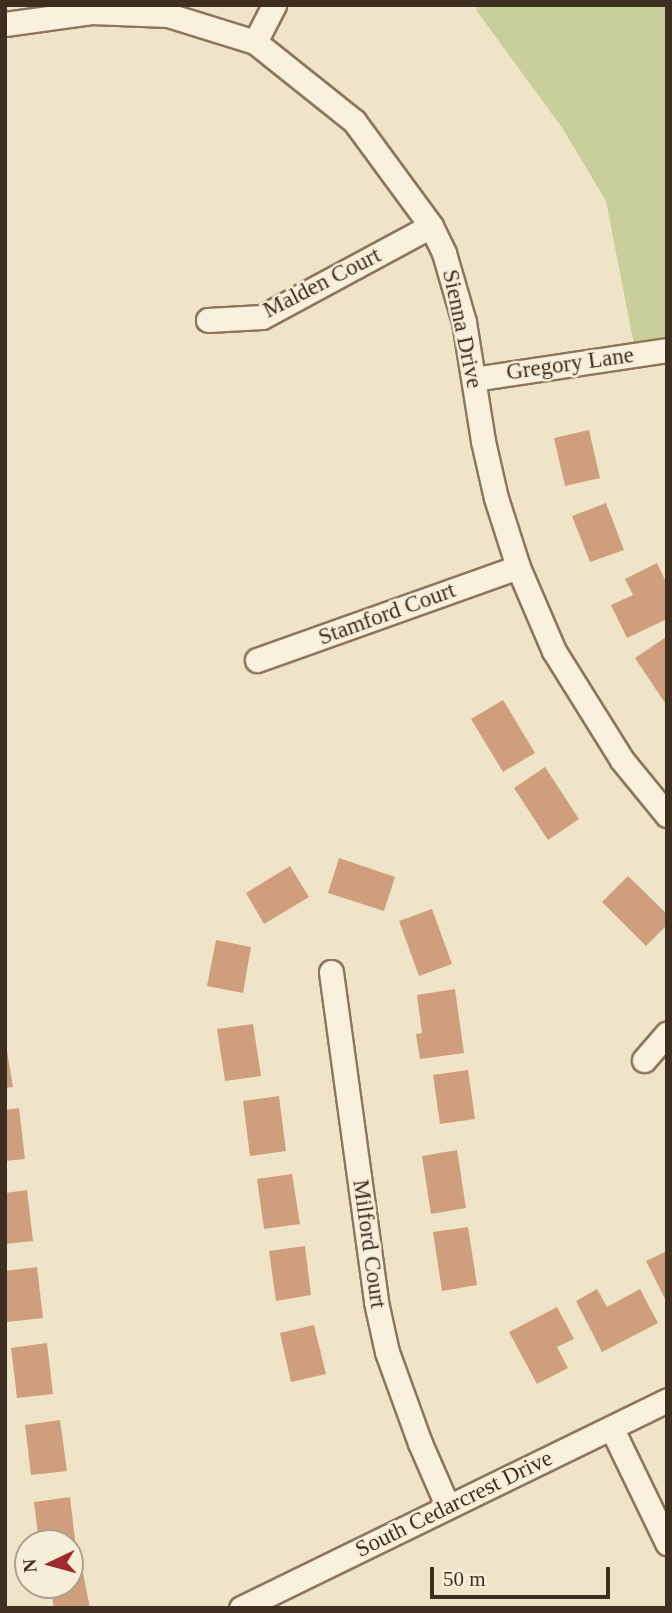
<!DOCTYPE html>
<html>
<head>
<meta charset="utf-8">
<style>
  body { margin:0 }
  #map { position:relative; width:672px; height:1613px; overflow:hidden; background:#f0e4c8; font-family:Georgia,serif }
  div>[style] { position:absolute }
  [style*='--x'] { left:calc(var(--x)*1px); top:calc(var(--y)*1px); width:calc(var(--w)*1px); rotate:calc(var(--a)*1deg) }
  .green>* { inset:0; background:#c9cf9b }
  .building>* { inset:0; background:#cf9f7d }
  .roads { filter:drop-shadow(2px 0 #8d765c) drop-shadow(-2px 0 #8d765c) drop-shadow(0 2px #8d765c) drop-shadow(0 -2px #8d765c) }
  .minor>* { height:23px; margin:-11.5px; padding:0 11.5px; transform-origin:11.5px; border-radius:11.5px; background:#faf1dc }
  span { translate:-50% -50%; white-space:nowrap; text-align:center; line-height:1.15; -webkit-text-stroke:5px #f7eed8; paint-order:stroke }
  .street-label { font-size:23px; color:#3d2e20 }
  .frame { position:absolute; inset:0; border:7px solid #3d2e20; pointer-events:none }
  .north { position:absolute; left:14px; top:1529px; width:70px; height:70px; box-sizing:border-box; background:#f7eed8; border:2px solid #ada18e; border-radius:50%; rotate:265deg; font-size:19px; font-weight:700; line-height:28px; text-align:center; color:#3d2e20 }
  .north::after { content:''; display:block; margin:auto; width:24px; height:32px; background:#9e2a2b; clip-path:polygon(50% 0,100% 100%,50% 72%,0 100%) }
  .scale { position:absolute; left:430px; top:1567px; width:180px; height:32px; box-sizing:border-box; border:4px solid #3d2e20; border-top:0; padding-left:9px; font-size:21px; line-height:24px; white-space:nowrap; color:#3d2e20; -webkit-text-stroke:5px #f7eed8; paint-order:stroke }
</style>
</head>
<body>
<div id="map">
  <div class="green">
    <div style="clip-path:polygon(479px 5px,667px 5px,667px 344px,636px 355px,606px 201px,563px 129px,476px 10px)"></div>
  </div>
  <div class="building">
    <div style="clip-path:polygon(589px 430px,600px 478px,565px 486px,554px 438px)"></div>
    <div style="clip-path:polygon(606px 503px,624px 550px,590px 562px,572px 516px)"></div>
    <div style="clip-path:polygon(657px 563px,667px 584px,667px 619px,627px 638px,611px 605px,633px 595px,625px 579px)"></div>
    <div style="clip-path:polygon(666px 637px,667px 639px,667px 706px,635px 658px)"></div>
    <div style="clip-path:polygon(503px 700px,535px 753px,503px 772px,471px 719px)"></div>
    <div style="clip-path:polygon(545px 767px,579px 819px,548px 840px,514px 788px)"></div>
    <div style="clip-path:polygon(339px 858px,395px 877px,384px 911px,328px 893px)"></div>
    <div style="clip-path:polygon(290px 866px,309px 897px,264px 924px,246px 893px)"></div>
    <div style="clip-path:polygon(628px 876px,667px 914px,667px 925px,646px 946px,602px 902px)"></div>
    <div style="clip-path:polygon(432px 909px,452px 964px,419px 976px,399px 921px)"></div>
    <div style="clip-path:polygon(216px 940px,251px 947px,243px 993px,207px 986px)"></div>
    <div style="clip-path:polygon(455px 989px,464px 1053px,420px 1059px,416px 1034px,422px 1033px,417px 995px)"></div>
    <div style="clip-path:polygon(253px 1024px,261px 1076px,225px 1081px,217px 1029px)"></div>
    <div style="clip-path:polygon(5px 1039px,13px 1087px,5px 1088px)"></div>
    <div style="clip-path:polygon(468px 1070px,475px 1119px,440px 1124px,433px 1075px)"></div>
    <div style="clip-path:polygon(279px 1096px,286px 1151px,250px 1156px,243px 1101px)"></div>
    <div style="clip-path:polygon(19px 1108px,25px 1159px,5px 1161px,5px 1110px)"></div>
    <div style="clip-path:polygon(457px 1150px,466px 1208px,431px 1214px,422px 1156px)"></div>
    <div style="clip-path:polygon(292px 1174px,300px 1224px,264px 1229px,257px 1179px)"></div>
    <div style="clip-path:polygon(27px 1190px,33px 1241px,5px 1244px,5px 1193px)"></div>
    <div style="clip-path:polygon(468px 1227px,477px 1285px,442px 1291px,433px 1232px)"></div>
    <div style="clip-path:polygon(305px 1246px,311px 1295px,276px 1301px,269px 1251px)"></div>
    <div style="clip-path:polygon(667px 1251px,667px 1303px,646px 1261px)"></div>
    <div style="clip-path:polygon(37px 1267px,43px 1318px,7px 1322px,5px 1271px)"></div>
    <div style="clip-path:polygon(597px 1289px,607px 1307px,640px 1289px,658px 1323px,602px 1352px,576px 1301px)"></div>
    <div style="clip-path:polygon(557px 1307px,574px 1339px,557px 1347px,568px 1368px,537px 1384px,509px 1332px)"></div>
    <div style="clip-path:polygon(314px 1325px,326px 1374px,291px 1382px,280px 1333px)"></div>
    <div style="clip-path:polygon(47px 1343px,53px 1394px,17px 1398px,11px 1348px)"></div>
    <div style="clip-path:polygon(60px 1420px,67px 1471px,31px 1475px,25px 1425px)"></div>
    <div style="clip-path:polygon(70px 1497px,76px 1548px,70px 1548px,70px 1543px,39px 1543px,34px 1502px)"></div>
    <div style="clip-path:polygon(82px 1568px,90px 1608px,54px 1608px,50px 1585px,70px 1585px,70px 1571px)"></div>
  </div>
  <div class="roads">
    <div class="minor">
      <div style="--x:5;--y:24;--w:87;--a:-7.9"></div>
      <div style="--x:91;--y:12;--w:77;--a:2.2"></div>
      <div style="--x:168;--y:15;--w:91;--a:17.2"></div>
      <div style="--x:255;--y:42;--w:127;--a:38.6"></div>
      <div style="--x:354;--y:121;--w:130;--a:53.7"></div>
      <div style="--x:431;--y:226;--w:30;--a:64"></div>
      <div style="--x:444;--y:253;--w:72;--a:73.8"></div>
      <div style="--x:464;--y:322;--w:121;--a:80.9"></div>
      <div style="--x:483;--y:441;--w:58;--a:77.2"></div>
      <div style="--x:496;--y:498;--w:72;--a:72.3"></div>
      <div style="--x:518;--y:567;--w:91;--a:66.8"></div>
      <div style="--x:554;--y:651;--w:128;--a:58"></div>
      <div style="--x:622;--y:760;--w:71;--a:50.7"></div>
      <div style="--x:255;--y:42;--w:42;--a:-62.8"></div>
      <div style="--x:208;--y:320;--w:54;--a:-3.2"></div>
      <div style="--x:262;--y:317;--w:192;--a:-28.3"></div>
      <div style="--x:474;--y:379;--w:195;--a:-8.5"></div>
      <div style="--x:257;--y:660;--w:277;--a:-19.6"></div>
      <div style="--x:331;--y:972;--w:333;--a:82.2"></div>
      <div style="--x:376;--y:1302;--w:51;--a:77.6"></div>
      <div style="--x:387;--y:1352;--w:97;--a:70.1"></div>
      <div style="--x:420;--y:1443;--w:68;--a:66.5"></div>
      <div style="--x:644;--y:1060;--w:35;--a:-49"></div>
      <div style="--x:612;--y:1429;--w:127;--a:64.2"></div>
      <div style="--x:241;--y:1608;--w:474;--a:-26"></div>
    </div>
  </div>
  <div class="street-label">
    <span style="left:322px;top:283px;rotate:-27deg">Malden Court</span>
    <span style="left:462px;top:329px;rotate:78deg">Sienna Drive</span>
    <span style="left:570px;top:364px;rotate:-8deg">Gregory Lane</span>
    <span style="left:387px;top:614px;rotate:-20deg">Stamford Court</span>
    <span style="left:369px;top:1244px;rotate:82deg">Milford Court</span>
    <span style="left:454px;top:1504px;rotate:-26deg">South Cedarcrest Drive</span>
  </div>
  <div class="frame"></div>
  <div class="north">N</div>
  <div class="scale">50 m</div>
</div>
</body>
</html>
